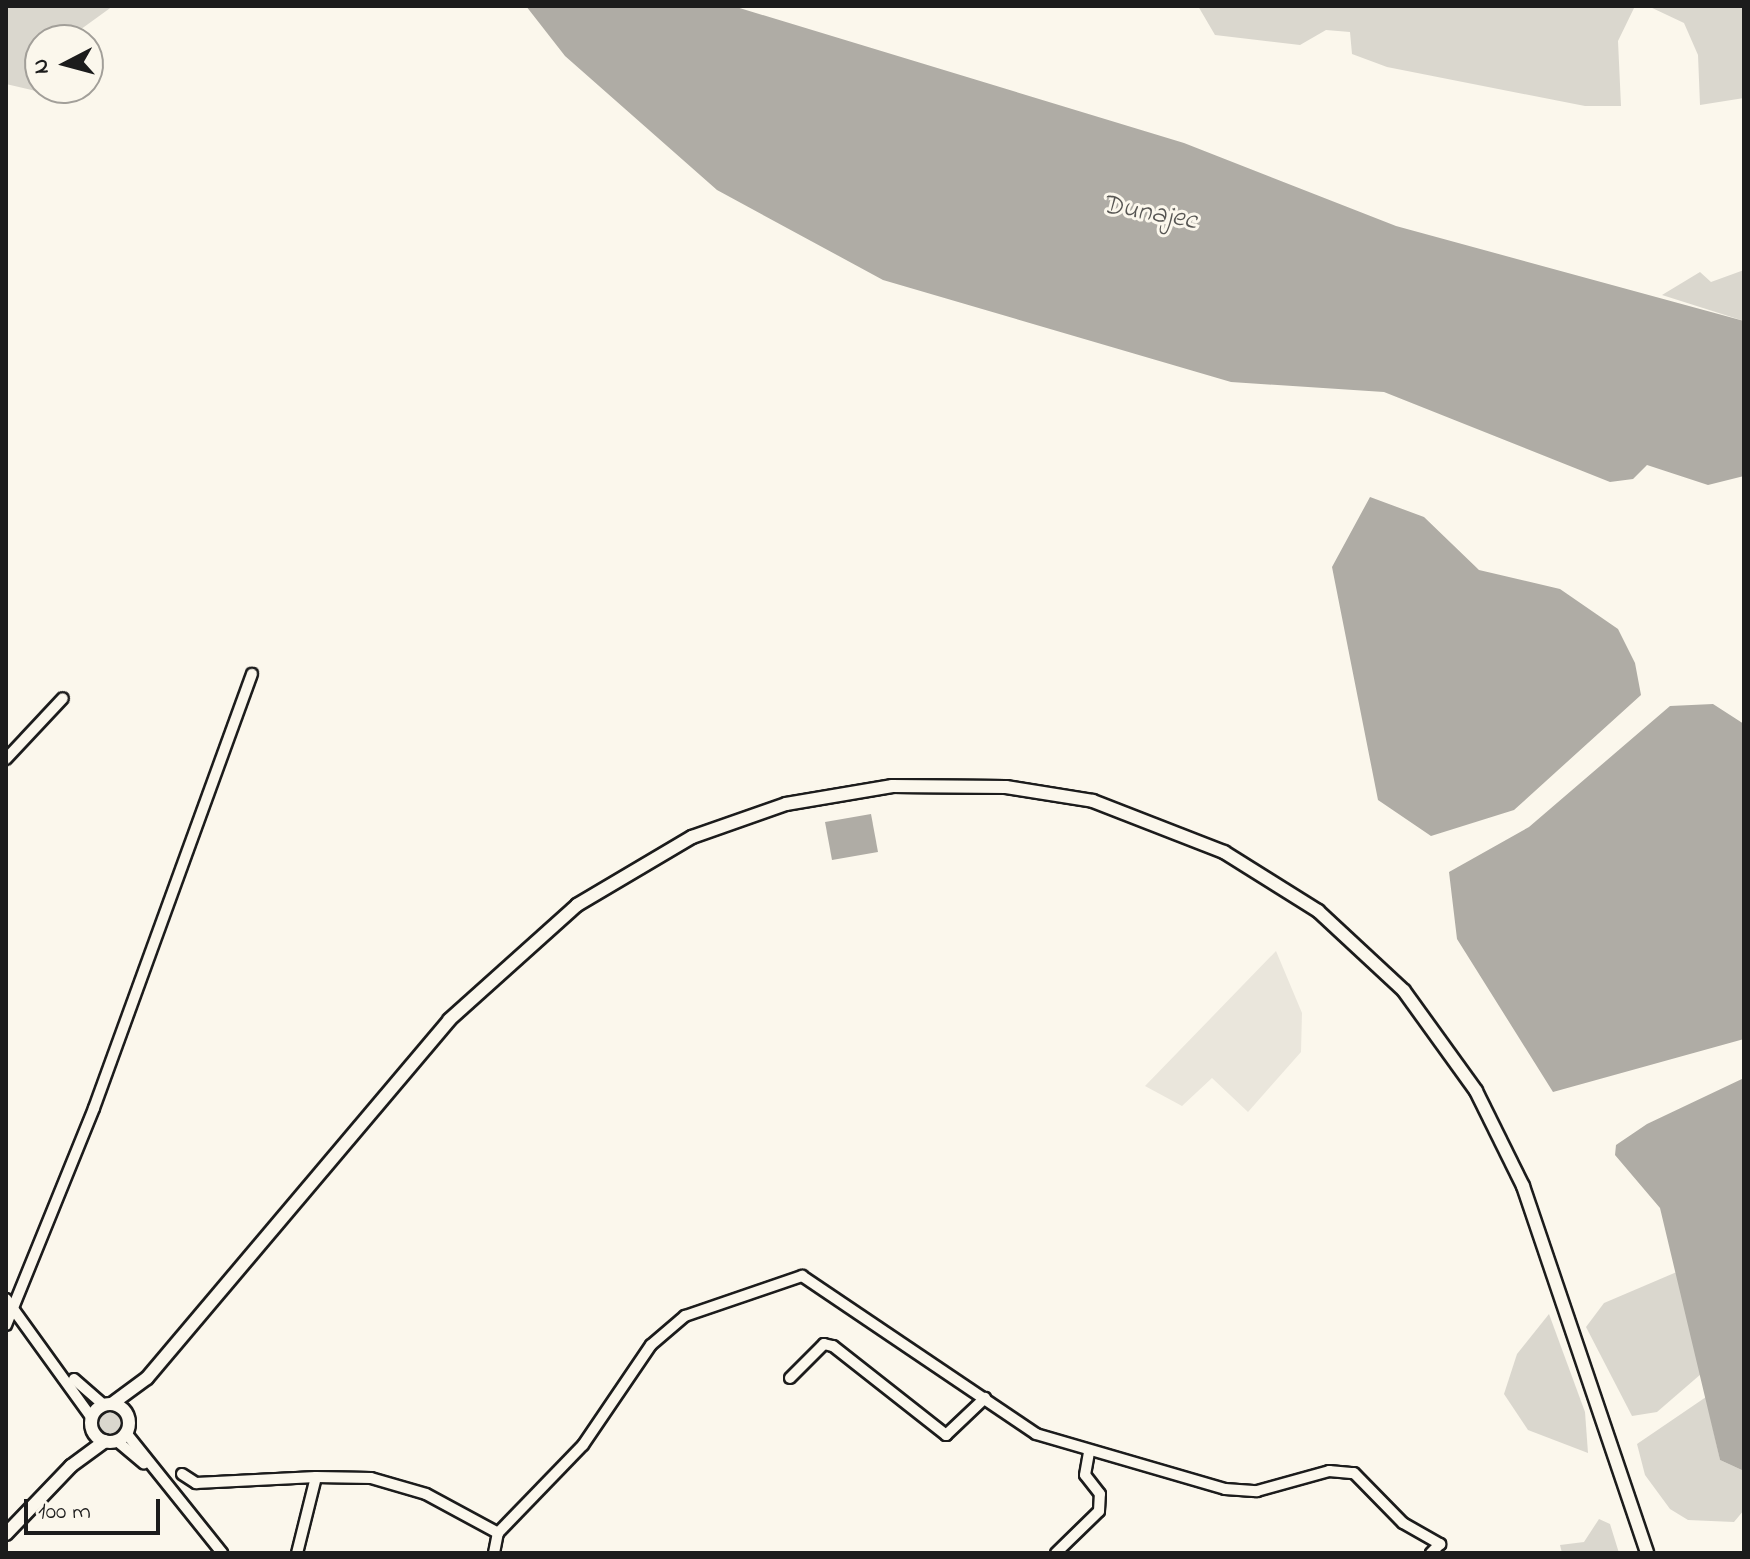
<!DOCTYPE html>
<html>
<head>
<meta charset="utf-8">
<style>
  body { margin:0 }
  #map { position:relative; width:1750px; height:1559px; overflow:hidden; background:#fbf7ec; font-family:"Indie Flower",sans-serif }
  div>[style] { position:absolute }
  [style*='--x'] { left:calc(var(--x)*1px); top:calc(var(--y)*1px); width:calc(var(--w)*1px); rotate:calc(var(--a)*1deg) }
  .built>* { inset:0; background:#eae6dc }
  .green>* { inset:0; background:#dad7ce }
  .round { border-radius:50% }
  .water>* { inset:0; background:#afaca5 }
  .roads { filter:drop-shadow(2px 0 #1c1c1c) drop-shadow(-2px 0 #1c1c1c) drop-shadow(0 2px #1c1c1c) drop-shadow(0 -2px #1c1c1c) }
  .minor>* { height:10px; margin:-5px; padding:0 5px; transform-origin:5px; border-radius:5px; background:#fbf7ec }
  .major>* { height:12px; margin:-6px; padding:0 6px; transform-origin:6px; border-radius:6px; background:#fbf7ec }
  .major>.ring { margin:-6px; padding:0; box-sizing:content-box; background:none; border:12px solid #fbf7ec; border-radius:50% }
  span { translate:-50% -50%; white-space:nowrap; text-align:center; line-height:1.15; -webkit-text-stroke:6px #fbf7ec; paint-order:stroke }
  .water-label { font-size:28px; color:#575653; font-style:italic }
  .frame { position:absolute; inset:0; border:8px solid #1c1c1c; pointer-events:none }
  .north { position:absolute; left:24px; top:24px; width:80px; height:80px; box-sizing:border-box; background:#fbf7ec; border:2px solid #a29f99; border-radius:50%; rotate:264deg; font-size:22px; font-weight:700; line-height:32px; text-align:center; color:#1c1c1c }
  .north::after { content:''; display:block; margin:auto; width:28px; height:36px; background:#1c1c1c; clip-path:polygon(50% 0,100% 100%,50% 72%,0 100%) }
  .scale { position:absolute; left:24px; top:1499px; width:136px; height:36px; box-sizing:border-box; border:4px solid #1c1c1c; border-top:0; padding-left:10px; font-size:24px; line-height:28px; white-space:nowrap; color:#1c1c1c; -webkit-text-stroke:6px #fbf7ec; paint-order:stroke }
</style>
</head>
<body>
<div id="map">
  <div class="built">
    <div style="clip-path:polygon(1276px 951px,1302px 1013px,1301px 1052px,1248px 1112px,1212px 1078px,1182px 1106px,1145px 1086px)"></div>
  </div>
  <div class="green">
    <div style="clip-path:polygon(6px 6px,113px 6px,66px 40px,40px 40px,36px 91px,6px 84px)"></div>
    <div style="clip-path:polygon(1198px 6px,1635px 6px,1618px 41px,1621px 106px,1585px 106px,1387px 67px,1352px 54px,1350px 32px,1326px 30px,1300px 45px,1215px 35px)"></div>
    <div style="clip-path:polygon(1648px 6px,1744px 6px,1744px 98px,1700px 105px,1698px 55px,1684px 23px)"></div>
    <div style="clip-path:polygon(1744px 270px,1744px 321px,1662px 295px,1700px 272px,1711px 282px)"></div>
    <div style="clip-path:polygon(1679px 1271px,1701px 1374px,1657px 1412px,1632px 1416px,1586px 1327px,1604px 1303px)"></div>
    <div style="clip-path:polygon(1549px 1314px,1585px 1412px,1588px 1453px,1528px 1430px,1504px 1394px,1517px 1354px)"></div>
    <div style="clip-path:polygon(1706px 1397px,1720px 1460px,1744px 1471px,1744px 1510px,1734px 1522px,1688px 1520px,1670px 1509px,1645px 1475px,1637px 1444px)"></div>
    <div class="round" style="left:95px;top:1409px;width:28px;height:28px"></div>
    <div style="clip-path:polygon(1599px 1519px,1610px 1524px,1619px 1553px,1562px 1553px,1560px 1545px,1584px 1542px)"></div>
  </div>
  <div class="water">
    <div style="clip-path:polygon(526px 6px,733px 6px,1184px 143px,1396px 226px,1744px 321px,1744px 476px,1708px 485px,1647px 465px,1633px 479px,1610px 482px,1384px 392px,1231px 382px,883px 280px,717px 190px,565px 56px)"></div>
    <div style="clip-path:polygon(1370px 497px,1424px 517px,1479px 570px,1560px 589px,1618px 629px,1635px 663px,1641px 695px,1514px 810px,1431px 836px,1378px 800px,1332px 567px)"></div>
    <div style="clip-path:polygon(1713px 704px,1744px 724px,1744px 1039px,1553px 1092px,1457px 939px,1449px 872px,1529px 827px,1670px 706px)"></div>
    <div style="clip-path:polygon(871px 814px,878px 852px,832px 860px,825px 822px)"></div>
    <div style="clip-path:polygon(1744px 1078px,1744px 1471px,1720px 1460px,1660px 1208px,1615px 1155px,1616px 1145px,1647px 1124px)"></div>
  </div>
  <div class="roads">
    <div class="minor">
      <div style="--x:6;--y:759;--w:83;--a:-46.9"></div>
      <div style="--x:6;--y:1299;--w:145;--a:54.2"></div>
      <div style="--x:6;--y:1325;--w:234;--a:-67.9"></div>
      <div style="--x:94;--y:1108;--w:462;--a:-70"></div>
      <div style="--x:790;--y:1378;--w:48;--a:-45"></div>
      <div style="--x:824;--y:1344;--w:9;--a:13"></div>
      <div style="--x:833;--y:1346;--w:144;--a:38.2"></div>
      <div style="--x:946;--y:1435;--w:54;--a:-43.5"></div>
      <div style="--x:74;--y:1379;--w:38;--a:41"></div>
      <div style="--x:126;--y:1433;--w:154;--a:51.3"></div>
      <div style="--x:117;--y:1441;--w:35;--a:40"></div>
      <div style="--x:182;--y:1474;--w:17;--a:33"></div>
      <div style="--x:196;--y:1483;--w:120;--a:-2.9"></div>
      <div style="--x:316;--y:1477;--w:78;--a:104"></div>
      <div style="--x:316;--y:1477;--w:55;--a:1"></div>
      <div style="--x:371;--y:1478;--w:57;--a:16.2"></div>
      <div style="--x:426;--y:1494;--w:82;--a:28.4"></div>
      <div style="--x:494;--y:1553;--w:20;--a:-79"></div>
      <div style="--x:498;--y:1533;--w:122;--a:-46"></div>
      <div style="--x:583;--y:1445;--w:121;--a:-55.8"></div>
      <div style="--x:651;--y:1345;--w:45;--a:-40.5"></div>
      <div style="--x:685;--y:1316;--w:124;--a:-18.9"></div>
      <div style="--x:802;--y:1276;--w:282;--a:34"></div>
      <div style="--x:1036;--y:1434;--w:197;--a:16.2"></div>
      <div style="--x:1225;--y:1489;--w:32;--a:4"></div>
      <div style="--x:1257;--y:1491;--w:75;--a:-15.5"></div>
      <div style="--x:1329;--y:1471;--w:25;--a:5"></div>
      <div style="--x:1354;--y:1473;--w:70;--a:45.6"></div>
      <div style="--x:1403;--y:1523;--w:43;--a:29.6"></div>
      <div style="--x:1440;--y:1544;--w:13;--a:135"></div>
      <div style="--x:1056;--y:1553;--w:60;--a:-44.3"></div>
      <div style="--x:1099;--y:1511;--w:17;--a:-87"></div>
      <div style="--x:1100;--y:1494;--w:24;--a:-128"></div>
      <div style="--x:1085;--y:1475;--w:22;--a:-80"></div>
    </div>
    <div class="major">
      <div style="--x:113;--y:1403;--w:42;--a:-36.3"></div>
      <div style="--x:147;--y:1378;--w:468;--a:-49.8"></div>
      <div style="--x:449;--y:1020;--w:172;--a:-41.9"></div>
      <div style="--x:577;--y:905;--w:134;--a:-30.6"></div>
      <div style="--x:692;--y:837;--w:100;--a:-19.3"></div>
      <div style="--x:786;--y:804;--w:108;--a:-9.6"></div>
      <div style="--x:892;--y:786;--w:114;--a:0.5"></div>
      <div style="--x:1006;--y:787;--w:88;--a:9.1"></div>
      <div style="--x:1093;--y:801;--w:141;--a:21.3"></div>
      <div style="--x:1224;--y:852;--w:111;--a:32.1"></div>
      <div style="--x:1318;--y:911;--w:117;--a:42.9"></div>
      <div style="--x:1404;--y:991;--w:123;--a:54.2"></div>
      <div style="--x:1476;--y:1091;--w:106;--a:63.7"></div>
      <div style="--x:1523;--y:1186;--w:387;--a:71.3"></div>
      <div class="ring" style="left:91px;top:1404px;width:26px;height:26px"></div>
      <div style="--x:6;--y:1534;--w:94;--a:-46.3"></div>
      <div style="--x:71;--y:1466;--w:42;--a:-36.3"></div>
    </div>
  </div>
  <div class="water-label">
    <span style="left:1149px;top:214px;rotate:10deg">Dunajec</span>
  </div>
  <div class="frame"></div>
  <div class="north">N</div>
  <div class="scale">100 m</div>
</div>
</body>
</html>
